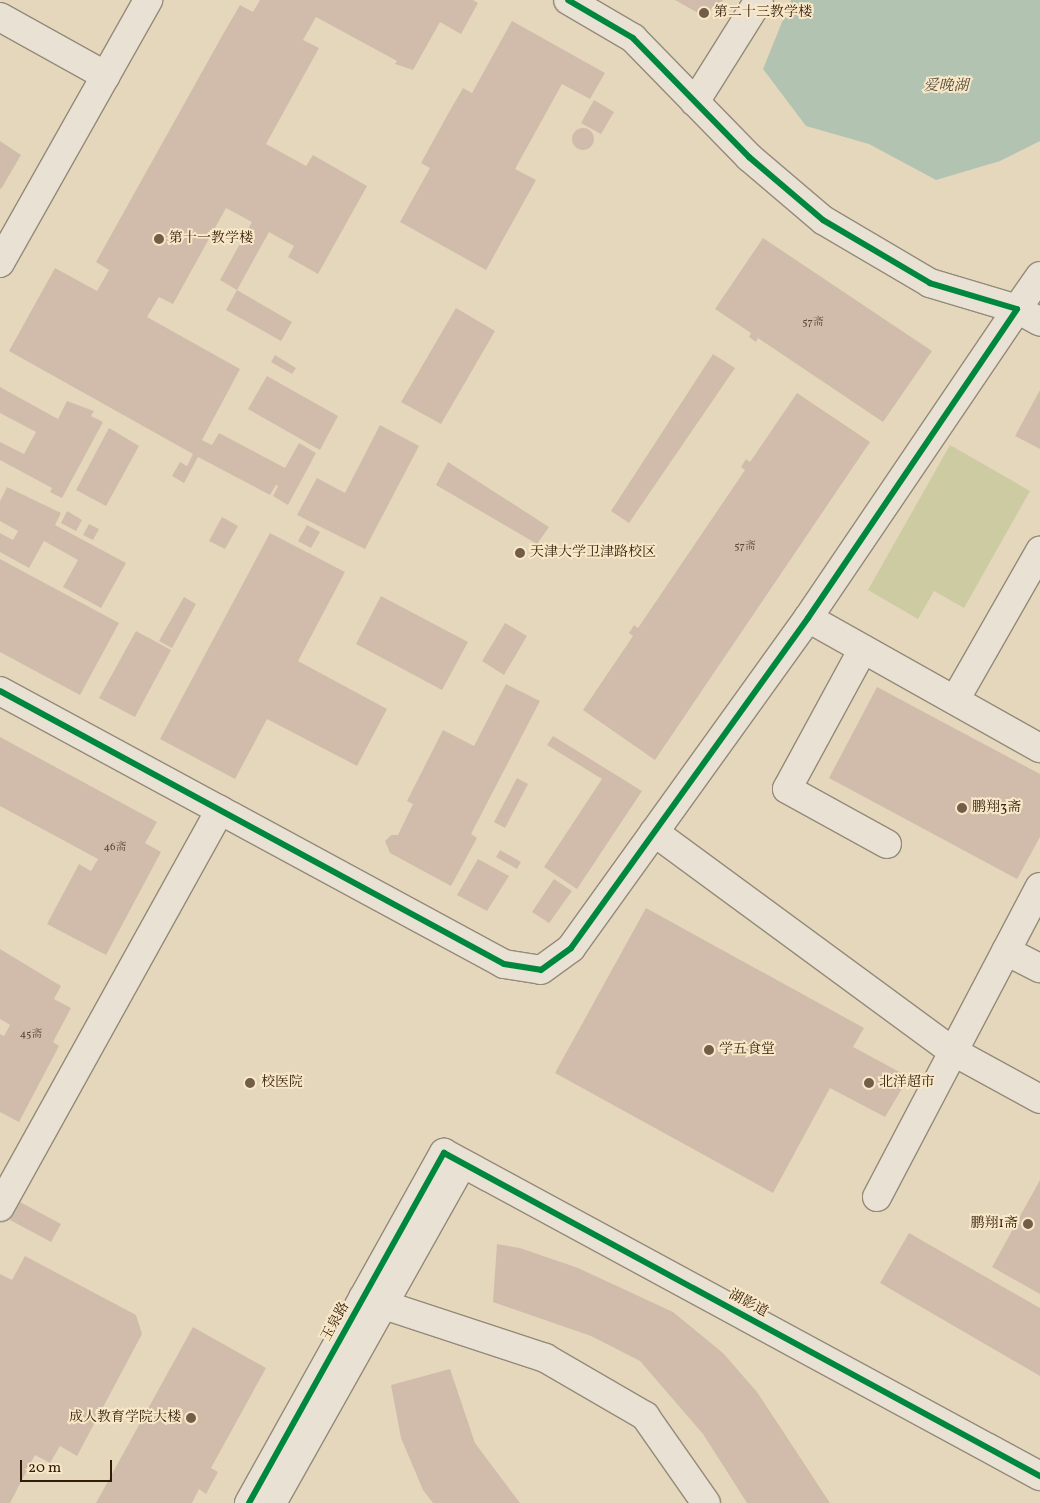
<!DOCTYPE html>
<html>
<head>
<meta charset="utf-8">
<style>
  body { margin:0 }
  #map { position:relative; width:1040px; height:1503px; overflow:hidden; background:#e5d7bc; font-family:Vollkorn,"Noto Serif SC",serif }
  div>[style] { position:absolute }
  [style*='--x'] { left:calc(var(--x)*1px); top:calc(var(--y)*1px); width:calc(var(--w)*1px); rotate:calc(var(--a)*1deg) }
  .green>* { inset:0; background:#cccba2 }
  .water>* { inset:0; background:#b3c3b1 }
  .building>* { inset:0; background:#d1bcac }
  .round { border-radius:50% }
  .roads { filter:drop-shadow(1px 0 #958a79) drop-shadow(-1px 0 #958a79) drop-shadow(0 1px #958a79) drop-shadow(0 -1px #958a79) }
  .minor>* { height:28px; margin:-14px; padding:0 14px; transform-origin:14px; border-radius:14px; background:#e8e1d4 }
  .cycleway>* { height:6px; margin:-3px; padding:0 3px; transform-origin:3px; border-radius:3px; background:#00873e }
  .dots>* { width:14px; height:14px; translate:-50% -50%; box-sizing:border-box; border:2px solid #f9e8c8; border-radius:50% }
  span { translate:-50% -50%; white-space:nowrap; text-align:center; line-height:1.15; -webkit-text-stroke:4px #f9e8c8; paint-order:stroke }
  .number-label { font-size:11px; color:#5a4332 }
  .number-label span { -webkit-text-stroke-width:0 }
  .poi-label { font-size:14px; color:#321b09 }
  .left { translate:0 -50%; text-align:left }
  .right { translate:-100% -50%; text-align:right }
  .street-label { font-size:14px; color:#321b09 }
  .water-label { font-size:15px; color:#524b3a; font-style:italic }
  .scale { position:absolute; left:20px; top:1460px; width:92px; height:22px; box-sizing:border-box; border:2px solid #321b09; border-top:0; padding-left:6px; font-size:15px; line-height:18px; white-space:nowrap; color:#321b09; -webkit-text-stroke:4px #f9e8c8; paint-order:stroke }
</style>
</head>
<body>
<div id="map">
  <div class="green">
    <div style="clip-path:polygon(950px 445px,1030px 491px,964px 608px,934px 591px,918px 619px,868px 590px)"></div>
  </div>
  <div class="water">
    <div style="clip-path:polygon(791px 0,1040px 0,1040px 141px,1000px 161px,936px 180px,869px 144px,806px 126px,763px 69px)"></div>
  </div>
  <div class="building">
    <div style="clip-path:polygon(260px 0,473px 0,478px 3px,461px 34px,440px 22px,413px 70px,395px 64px,397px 61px,316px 17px,303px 40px,319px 48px,266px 144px,306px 166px,313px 155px,367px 186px,318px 274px,288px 257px,294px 246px,269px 232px,237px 290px,292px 322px,281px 341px,226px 310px,237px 290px,220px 280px,252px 222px,226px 208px,173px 304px,159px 297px,147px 317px,240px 369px,202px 440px,212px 445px,219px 433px,285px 468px,299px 443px,316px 453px,288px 505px,273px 496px,278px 486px,276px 485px,270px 495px,198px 457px,184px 483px,172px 476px,180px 462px,187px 466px,193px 454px,9px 351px,55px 268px,97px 291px,109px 270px,96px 262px,222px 36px,240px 5px,253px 12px)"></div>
    <div style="clip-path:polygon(675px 0,723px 0,718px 9px,713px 6px,707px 18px)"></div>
    <div style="clip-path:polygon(512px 21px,605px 73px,590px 99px,562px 84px,515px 169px,536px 180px,486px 270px,400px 222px,430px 168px,421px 163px,448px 114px,463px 88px,472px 93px)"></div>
    <div style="clip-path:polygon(594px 100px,614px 112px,601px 134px,581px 123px)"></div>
    <div class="round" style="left:572px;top:128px;width:22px;height:22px"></div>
    <div style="clip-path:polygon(0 141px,21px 155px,1px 189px,0 188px)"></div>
    <div style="clip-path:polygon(763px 238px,932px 351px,883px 422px,758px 338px,756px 342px,749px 337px,751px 333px,715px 309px)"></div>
    <div style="clip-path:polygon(456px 308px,495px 331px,441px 424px,401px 402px)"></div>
    <div style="clip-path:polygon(713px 354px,735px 368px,629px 523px,611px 511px)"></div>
    <div style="clip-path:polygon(275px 355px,296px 368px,292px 374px,271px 362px)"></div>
    <div style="clip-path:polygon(267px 376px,338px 416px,320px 450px,248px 409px)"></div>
    <div style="clip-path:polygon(0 387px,58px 419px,67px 401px,94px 411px,91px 416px,103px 422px,62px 498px,50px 492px,52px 488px,0 460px,0 442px,24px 454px,36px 432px,0 413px)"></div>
    <div style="clip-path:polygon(1040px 390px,1040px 449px,1015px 436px)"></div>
    <div style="clip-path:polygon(797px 393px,870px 442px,655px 760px,583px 710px,633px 636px,629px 633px,634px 625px,638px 628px,745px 470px,741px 467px,746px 459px,750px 462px)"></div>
    <div style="clip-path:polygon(380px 425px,419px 446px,365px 549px,297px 515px,317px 478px,345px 493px)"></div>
    <div style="clip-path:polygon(109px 428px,139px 446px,106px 506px,76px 490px)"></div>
    <div style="clip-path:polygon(448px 462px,549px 527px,537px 544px,436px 485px)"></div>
    <div style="clip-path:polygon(7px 487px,61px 513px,55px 525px,126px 563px,101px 608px,63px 587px,78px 560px,44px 541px,29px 568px,0 552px,0 533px,13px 540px,18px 531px,0 521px,0 501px)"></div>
    <div style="clip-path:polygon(67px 511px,82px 520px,76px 531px,61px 523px)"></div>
    <div style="clip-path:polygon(222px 517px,238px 526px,225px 549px,209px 541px)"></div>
    <div style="clip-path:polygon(89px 524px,99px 529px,93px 540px,83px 535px)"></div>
    <div style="clip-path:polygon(307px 525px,320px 532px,311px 548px,298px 541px)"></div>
    <div style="clip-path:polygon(270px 533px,345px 572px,298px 661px,387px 709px,357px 766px,267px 719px,235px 779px,160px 739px)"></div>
    <div style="clip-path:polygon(0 559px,119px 623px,80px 695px,0 652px)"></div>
    <div style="clip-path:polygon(381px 596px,468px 642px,442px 690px,356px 644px)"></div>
    <div style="clip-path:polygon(184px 597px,196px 604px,172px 648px,159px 641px)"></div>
    <div style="clip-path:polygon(505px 623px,527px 636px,504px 675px,482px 661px)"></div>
    <div style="clip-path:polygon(136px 631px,171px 650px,135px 717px,99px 698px)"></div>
    <div style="clip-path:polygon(506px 684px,540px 701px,471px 834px,477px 838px,451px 886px,390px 853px,385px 841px,391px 835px,398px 835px,413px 804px,407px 801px,443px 730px,474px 746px)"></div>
    <div style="clip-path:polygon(877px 687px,1040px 774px,1040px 837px,1017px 879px,829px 778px)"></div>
    <div style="clip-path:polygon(553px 736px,642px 791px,577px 889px,544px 867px,602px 779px,547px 745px)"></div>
    <div style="clip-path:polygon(0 737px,157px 822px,145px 843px,161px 852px,106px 955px,47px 924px,79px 864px,91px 871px,98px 859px,0 806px)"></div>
    <div style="clip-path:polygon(517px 778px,528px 784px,505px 828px,494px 822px)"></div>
    <div style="clip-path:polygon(500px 850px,521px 862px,517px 869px,496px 857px)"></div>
    <div style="clip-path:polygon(478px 859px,509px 876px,487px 911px,457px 895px)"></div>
    <div style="clip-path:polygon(554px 879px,572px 891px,549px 923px,532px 912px)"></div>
    <div style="clip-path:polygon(646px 908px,864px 1028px,853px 1047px,909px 1077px,885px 1117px,830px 1088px,773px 1193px,555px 1073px)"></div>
    <div style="clip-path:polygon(0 949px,61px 986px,54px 999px,71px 1008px,53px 1042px,59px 1046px,19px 1122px,0 1112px,0 1034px,4px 1036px,10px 1025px,0 1019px)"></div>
    <div style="clip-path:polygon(1040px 1180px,1040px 1294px,992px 1267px)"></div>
    <div style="clip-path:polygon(20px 1202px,61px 1224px,51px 1242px,10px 1220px)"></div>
    <div style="clip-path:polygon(909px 1233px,1040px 1308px,1040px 1376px,880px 1283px)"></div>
    <div style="clip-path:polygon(497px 1244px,520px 1248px,578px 1268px,673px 1312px,723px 1353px,757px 1392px,830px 1503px,747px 1503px,703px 1434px,640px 1361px,591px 1336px,493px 1302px)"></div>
    <div style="clip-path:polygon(25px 1256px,136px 1315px,142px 1334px,77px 1456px,60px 1446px,50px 1463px,35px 1455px,10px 1503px,0 1503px,0 1274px,12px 1280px)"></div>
    <div style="clip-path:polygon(193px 1327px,266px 1368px,211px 1468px,218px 1472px,206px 1494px,199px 1489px,192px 1503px,96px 1503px)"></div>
    <div style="clip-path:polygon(450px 1369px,475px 1443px,520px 1503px,433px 1503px,423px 1490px,401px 1438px,391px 1385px)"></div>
  </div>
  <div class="roads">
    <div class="minor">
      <div style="--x:0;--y:17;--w:121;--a:29.1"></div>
      <div style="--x:695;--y:102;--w:120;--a:-57.9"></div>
      <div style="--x:0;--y:263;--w:302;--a:-60.6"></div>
      <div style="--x:1040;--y:276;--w:40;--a:124.9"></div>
      <div style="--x:1017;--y:309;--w:26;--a:29"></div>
      <div style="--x:808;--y:618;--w:266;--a:29.3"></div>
      <div style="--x:863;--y:649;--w:159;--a:118.5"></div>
      <div style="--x:787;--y:789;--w:114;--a:28.8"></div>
      <div style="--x:0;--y:691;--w:573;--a:28.44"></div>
      <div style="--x:504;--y:964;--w:37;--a:9"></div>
      <div style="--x:541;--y:970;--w:37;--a:-36"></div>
      <div style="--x:571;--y:948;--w:406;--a:-54.3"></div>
      <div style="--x:808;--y:618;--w:373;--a:-55.9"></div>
      <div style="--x:1017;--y:309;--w:91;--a:-163.4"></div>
      <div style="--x:930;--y:283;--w:124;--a:-149.5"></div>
      <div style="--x:823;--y:220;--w:97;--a:-139.6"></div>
      <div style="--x:749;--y:157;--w:166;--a:-134.3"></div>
      <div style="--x:633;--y:38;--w:75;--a:-149.7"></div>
      <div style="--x:955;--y:700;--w:172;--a:-60.3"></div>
      <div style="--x:654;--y:832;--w:372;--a:36.3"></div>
      <div style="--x:954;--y:1052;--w:98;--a:28.7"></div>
      <div style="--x:1006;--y:951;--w:38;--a:27"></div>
      <div style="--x:877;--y:1197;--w:350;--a:-62.3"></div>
      <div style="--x:0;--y:1207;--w:454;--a:-61"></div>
      <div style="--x:363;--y:1298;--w:192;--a:18.2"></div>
      <div style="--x:545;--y:1358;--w:116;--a:30.1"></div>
      <div style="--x:645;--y:1416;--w:106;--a:55"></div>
      <div style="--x:249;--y:1503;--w:401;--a:-60.9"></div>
      <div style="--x:444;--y:1153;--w:678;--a:28.46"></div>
      <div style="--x:272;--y:1503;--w:389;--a:-60.7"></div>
    </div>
  </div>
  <div class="cycleway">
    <div style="--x:0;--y:691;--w:573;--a:28.44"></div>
    <div style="--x:504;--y:964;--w:37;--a:9"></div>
    <div style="--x:541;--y:970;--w:37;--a:-36"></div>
    <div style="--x:571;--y:948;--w:406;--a:-54.3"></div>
    <div style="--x:808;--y:618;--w:373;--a:-55.9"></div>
    <div style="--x:1017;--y:309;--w:91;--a:-163.4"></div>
    <div style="--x:930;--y:283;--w:124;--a:-149.5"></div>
    <div style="--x:823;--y:220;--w:97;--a:-139.6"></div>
    <div style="--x:749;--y:157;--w:166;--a:-134.3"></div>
    <div style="--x:633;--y:38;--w:75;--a:-149.7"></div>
    <div style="--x:249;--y:1503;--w:401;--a:-60.9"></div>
    <div style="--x:444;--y:1153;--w:678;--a:28.46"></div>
  </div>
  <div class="dots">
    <div style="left:704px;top:13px;background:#715d48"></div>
    <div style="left:159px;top:239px;background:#715d48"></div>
    <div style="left:520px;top:553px;background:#715d48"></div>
    <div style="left:962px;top:808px;background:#715d48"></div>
    <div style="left:709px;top:1050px;background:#715d48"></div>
    <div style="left:250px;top:1083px;background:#715d48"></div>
    <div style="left:869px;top:1083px;background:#715d48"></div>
    <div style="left:1028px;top:1224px;background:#715d48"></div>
    <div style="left:191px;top:1418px;background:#715d48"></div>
  </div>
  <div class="number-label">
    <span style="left:813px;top:323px">57斋</span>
    <span style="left:745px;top:547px">57斋</span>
    <span style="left:115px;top:848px">46斋</span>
    <span style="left:31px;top:1035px">45斋</span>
  </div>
  <div class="poi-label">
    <span class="left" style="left:714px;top:13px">第二十三教学楼</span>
    <span class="left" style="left:169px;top:239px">第十一教学楼</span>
    <span class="left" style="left:530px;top:553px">天津大学卫津路校区</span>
    <span class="left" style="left:972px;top:808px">鹏翔3斋</span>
    <span class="left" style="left:719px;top:1050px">学五食堂</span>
    <span class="left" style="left:261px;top:1083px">校医院</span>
    <span class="left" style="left:879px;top:1083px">北洋超市</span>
    <span class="right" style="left:1018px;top:1224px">鹏翔1斋</span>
    <span class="right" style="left:181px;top:1418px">成人教育学院大楼</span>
  </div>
  <div class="street-label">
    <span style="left:748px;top:1304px;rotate:28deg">湖影道</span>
    <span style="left:336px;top:1322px;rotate:-61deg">玉泉路</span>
  </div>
  <div class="water-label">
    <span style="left:946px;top:87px">爱晚湖</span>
  </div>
  <div class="scale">20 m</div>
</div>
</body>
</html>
